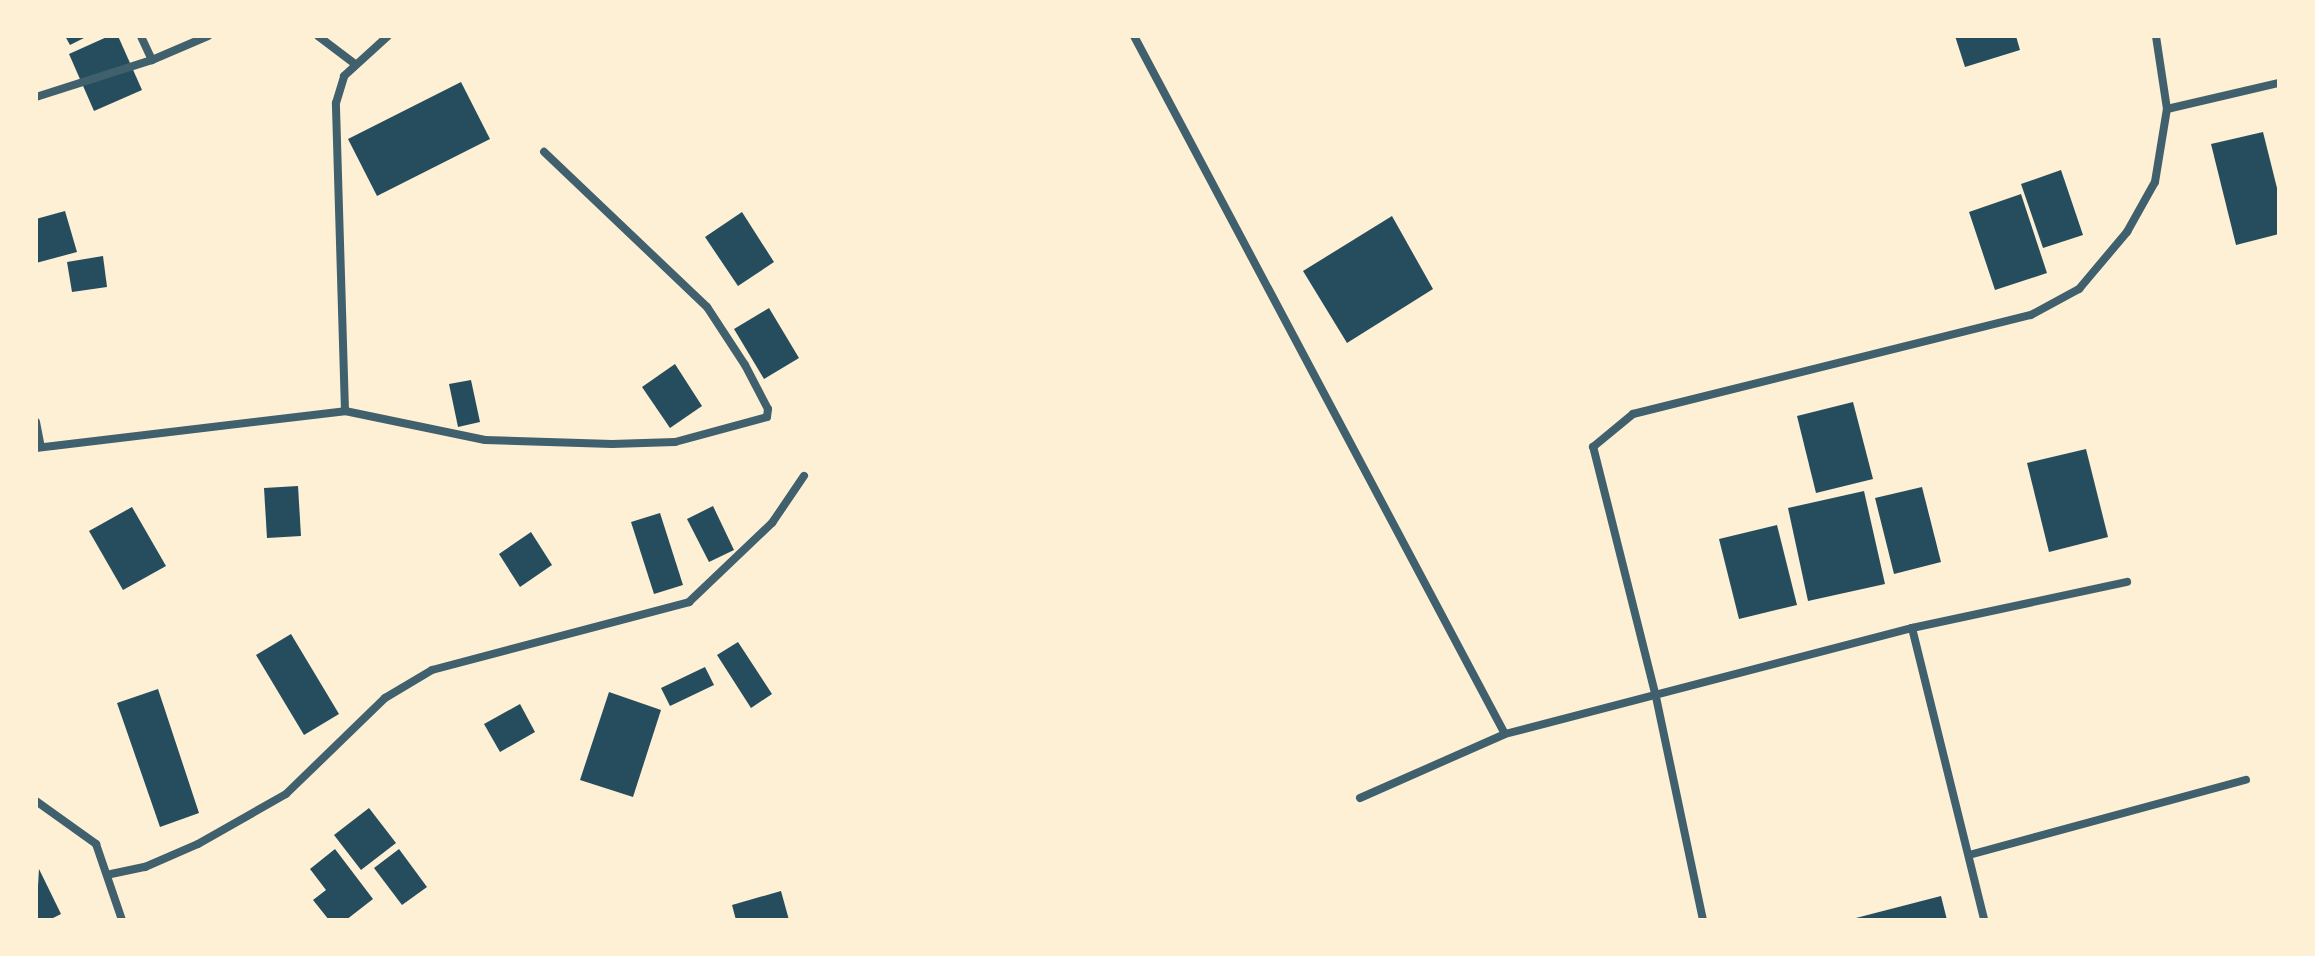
<!DOCTYPE html>
<html>
<head>
<meta charset="utf-8">
<style>
  body { margin:0 }
  #map { position:relative; width:2315px; height:956px; overflow:hidden; background:#fdf0d5; font-family:Rubik,sans-serif }
  div>[style] { position:absolute }
  [style*='--x'] { left:calc(var(--x)*1px); top:calc(var(--y)*1px); width:calc(var(--w)*1px); rotate:calc(var(--a)*1deg) }
  .building>* { inset:0; background:#264d5e }
  .minor>* { height:8px; margin:-4px; padding:0 4px; transform-origin:4px; border-radius:4px; background:#3f606c }
  span { translate:-50% -50%; white-space:nowrap; text-align:center; line-height:1.15; -webkit-text-stroke:6px #fdf0d5; paint-order:stroke }
  .frame { position:absolute; inset:0; border:38px solid #fdf0d5; pointer-events:none }
</style>
</head>
<body>
<div id="map">
  <div class="building">
    <div style="clip-path:polygon(65px 36px,88px 36px,70px 45px)"></div>
    <div style="clip-path:polygon(109px 36px,118px 36px,142px 90px,94px 111px,69px 54px)"></div>
    <div style="clip-path:polygon(1955px 36px,2016px 36px,2020px 50px,1965px 67px)"></div>
    <div style="clip-path:polygon(461px 82px,490px 139px,377px 196px,348px 139px)"></div>
    <div style="clip-path:polygon(2263px 132px,2279px 196px,2279px 234px,2236px 245px,2211px 144px)"></div>
    <div style="clip-path:polygon(2061px 170px,2083px 235px,2043px 248px,2021px 184px)"></div>
    <div style="clip-path:polygon(2021px 194px,2047px 273px,1995px 290px,1969px 212px)"></div>
    <div style="clip-path:polygon(65px 211px,77px 252px,36px 263px,36px 219px)"></div>
    <div style="clip-path:polygon(742px 212px,774px 262px,738px 286px,705px 237px)"></div>
    <div style="clip-path:polygon(1392px 216px,1433px 289px,1347px 343px,1303px 271px)"></div>
    <div style="clip-path:polygon(103px 256px,107px 287px,72px 292px,67px 262px)"></div>
    <div style="clip-path:polygon(769px 308px,799px 358px,764px 379px,734px 329px)"></div>
    <div style="clip-path:polygon(675px 364px,702px 406px,670px 428px,642px 387px)"></div>
    <div style="clip-path:polygon(471px 380px,480px 422px,458px 427px,449px 384px)"></div>
    <div style="clip-path:polygon(1853px 402px,1873px 479px,1816px 493px,1797px 416px)"></div>
    <div style="clip-path:polygon(2086px 449px,2108px 537px,2049px 552px,2027px 463px)"></div>
    <div style="clip-path:polygon(298px 486px,301px 536px,267px 538px,264px 488px)"></div>
    <div style="clip-path:polygon(1922px 487px,1941px 562px,1894px 574px,1875px 498px)"></div>
    <div style="clip-path:polygon(1864px 491px,1885px 584px,1808px 601px,1788px 508px)"></div>
    <div style="clip-path:polygon(713px 506px,734px 550px,709px 562px,687px 519px)"></div>
    <div style="clip-path:polygon(132px 507px,166px 566px,123px 590px,89px 531px)"></div>
    <div style="clip-path:polygon(660px 513px,683px 585px,654px 594px,631px 522px)"></div>
    <div style="clip-path:polygon(1777px 525px,1797px 605px,1739px 619px,1719px 539px)"></div>
    <div style="clip-path:polygon(531px 532px,552px 565px,520px 587px,499px 554px)"></div>
    <div style="clip-path:polygon(291px 634px,339px 714px,304px 735px,256px 655px)"></div>
    <div style="clip-path:polygon(738px 642px,772px 694px,751px 708px,717px 655px)"></div>
    <div style="clip-path:polygon(705px 667px,714px 685px,670px 706px,661px 688px)"></div>
    <div style="clip-path:polygon(158px 689px,199px 813px,160px 827px,117px 703px)"></div>
    <div style="clip-path:polygon(609px 692px,661px 710px,633px 797px,580px 780px)"></div>
    <div style="clip-path:polygon(520px 704px,535px 732px,500px 752px,484px 724px)"></div>
    <div style="clip-path:polygon(369px 808px,396px 843px,361px 870px,334px 835px)"></div>
    <div style="clip-path:polygon(335px 849px,373px 899px,346px 920px,329px 920px,313px 900px,326px 890px,310px 869px)"></div>
    <div style="clip-path:polygon(399px 849px,427px 887px,402px 905px,374px 868px)"></div>
    <div style="clip-path:polygon(39px 869px,61px 914px,49px 920px,36px 920px)"></div>
    <div style="clip-path:polygon(781px 891px,789px 920px,736px 920px,732px 905px)"></div>
    <div style="clip-path:polygon(1941px 896px,1947px 920px,1853px 920px,1852px 919px)"></div>
  </div>
  <div class="minor">
    <div style="--x:318;--y:36;--w:46;--a:37.1"></div>
    <div style="--x:1134;--y:36;--w:790;--a:62.01"></div>
    <div style="--x:152;--y:60;--w:61;--a:-23.2"></div>
    <div style="--x:36;--y:97;--w:122;--a:-17.7"></div>
    <div style="--x:152;--y:60;--w:26;--a:-115"></div>
    <div style="--x:2167;--y:109;--w:115;--a:-13.1"></div>
    <div style="--x:345;--y:411;--w:308;--a:-91.7"></div>
    <div style="--x:336;--y:103;--w:28;--a:-73"></div>
    <div style="--x:344;--y:76;--w:59;--a:-42.3"></div>
    <div style="--x:36;--y:422;--w:25;--a:79"></div>
    <div style="--x:36;--y:448;--w:311;--a:-6.8"></div>
    <div style="--x:345;--y:411;--w:143;--a:11.7"></div>
    <div style="--x:485;--y:440;--w:127;--a:1.8"></div>
    <div style="--x:612;--y:444;--w:63;--a:-1.8"></div>
    <div style="--x:675;--y:442;--w:95;--a:-15.2"></div>
    <div style="--x:767;--y:417;--w:8;--a:-83"></div>
    <div style="--x:768;--y:409;--w:50;--a:-117.6"></div>
    <div style="--x:745;--y:365;--w:69;--a:-123.2"></div>
    <div style="--x:707;--y:307;--w:225;--a:-136.4"></div>
    <div style="--x:1912;--y:628;--w:301;--a:76.1"></div>
    <div style="--x:1360;--y:798;--w:158;--a:-23.8"></div>
    <div style="--x:1505;--y:734;--w:421;--a:-14.6"></div>
    <div style="--x:1912;--y:628;--w:220;--a:-12.1"></div>
    <div style="--x:36;--y:801;--w:74;--a:35.6"></div>
    <div style="--x:96;--y:844;--w:80;--a:71.1"></div>
    <div style="--x:1969;--y:855;--w:287;--a:-15.2"></div>
    <div style="--x:111;--y:874;--w:35;--a:-12"></div>
    <div style="--x:145;--y:867;--w:58;--a:-23.5"></div>
    <div style="--x:198;--y:844;--w:101;--a:-29.6"></div>
    <div style="--x:286;--y:794;--w:138;--a:-44.1"></div>
    <div style="--x:385;--y:698;--w:55;--a:-30.8"></div>
    <div style="--x:432;--y:670;--w:266;--a:-14.8"></div>
    <div style="--x:689;--y:602;--w:115;--a:-43.6"></div>
    <div style="--x:772;--y:523;--w:57;--a:-55.8"></div>
    <div style="--x:1703;--y:920;--w:232;--a:-101.9"></div>
    <div style="--x:1655;--y:693;--w:254;--a:-104.1"></div>
    <div style="--x:1593;--y:447;--w:52;--a:-39.5"></div>
    <div style="--x:1633;--y:414;--w:410;--a:-14"></div>
    <div style="--x:2031;--y:315;--w:55;--a:-28.4"></div>
    <div style="--x:2079;--y:289;--w:75;--a:-49.9"></div>
    <div style="--x:2127;--y:232;--w:57;--a:-60.8"></div>
    <div style="--x:2155;--y:182;--w:74;--a:-80.7"></div>
    <div style="--x:2167;--y:109;--w:74;--a:-98.6"></div>
  </div>
  <div class="frame"></div>
</div>
</body>
</html>
